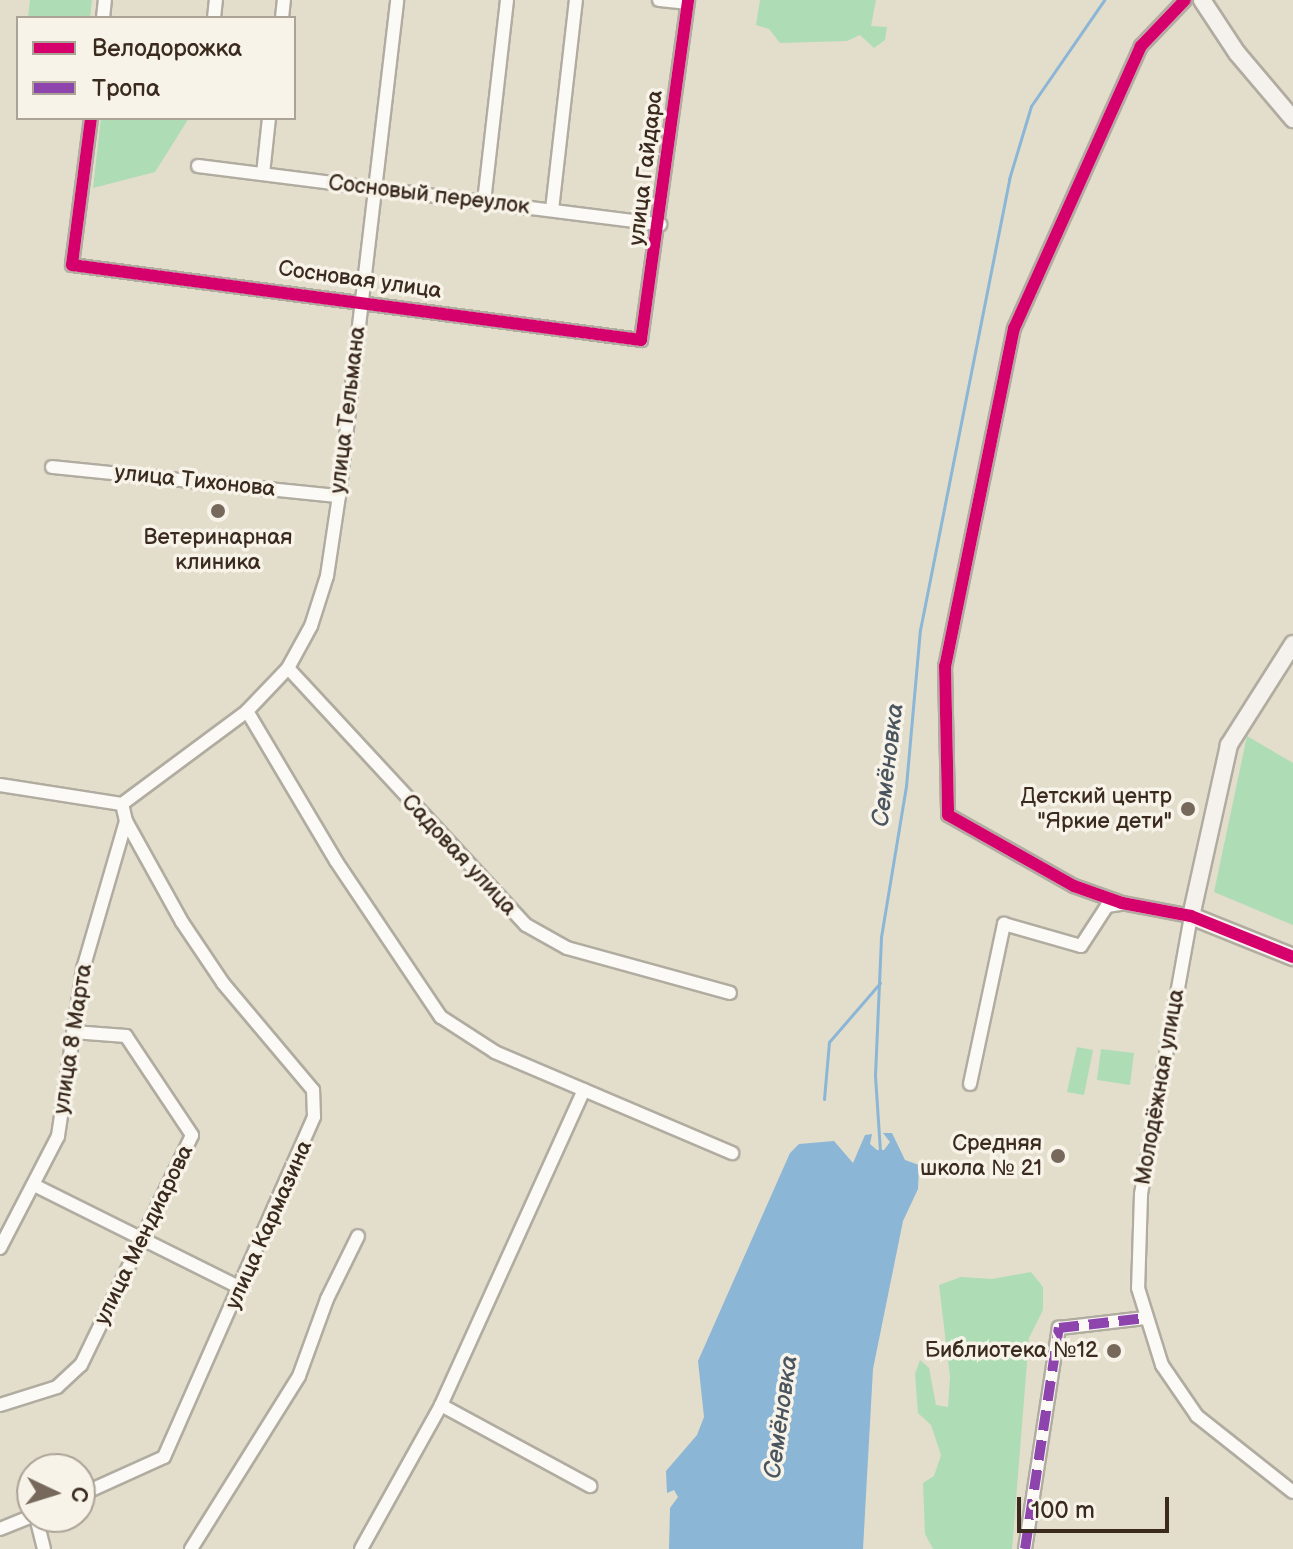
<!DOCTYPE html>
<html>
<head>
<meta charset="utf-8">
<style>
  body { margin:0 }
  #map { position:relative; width:1293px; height:1549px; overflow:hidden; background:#e3ddcc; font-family:"Balsamiq Sans",sans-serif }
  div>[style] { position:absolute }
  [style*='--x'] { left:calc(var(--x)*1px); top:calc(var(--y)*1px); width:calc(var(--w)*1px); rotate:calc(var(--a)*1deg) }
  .green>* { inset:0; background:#aedcb5 }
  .water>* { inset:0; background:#8cb6d5 }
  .stream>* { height:3px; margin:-1.5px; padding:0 1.5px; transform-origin:1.5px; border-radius:1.5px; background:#8cb6d5 }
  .roads { filter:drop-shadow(2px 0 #b1aca0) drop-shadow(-2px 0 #b1aca0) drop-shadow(0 2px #b1aca0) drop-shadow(0 -2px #b1aca0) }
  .street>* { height:12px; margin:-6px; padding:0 6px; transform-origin:6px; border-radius:6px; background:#fbfaf7 }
  .secondary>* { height:16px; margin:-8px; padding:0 8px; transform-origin:8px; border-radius:8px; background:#f5f1ec }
  .quiet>* { height:10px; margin-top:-5px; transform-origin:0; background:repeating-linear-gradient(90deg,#8e44ad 0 20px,transparent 0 30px) }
  .cycleway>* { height:12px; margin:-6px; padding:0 6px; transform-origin:6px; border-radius:6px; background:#d6006c }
  .dots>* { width:22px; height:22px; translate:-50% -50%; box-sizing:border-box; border:4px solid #f7f3e8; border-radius:50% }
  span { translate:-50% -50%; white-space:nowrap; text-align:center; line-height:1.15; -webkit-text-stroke:7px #f7f3e8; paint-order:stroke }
  .street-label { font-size:22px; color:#3b2a1e }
  .poi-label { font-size:22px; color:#3b2a1e }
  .right { translate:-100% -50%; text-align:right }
  .water-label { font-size:24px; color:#4a555f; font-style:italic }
  .legend { position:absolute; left:16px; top:16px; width:280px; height:104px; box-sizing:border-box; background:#f7f3e8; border:2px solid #aca397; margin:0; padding:10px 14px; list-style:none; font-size:24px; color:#3b2a1e }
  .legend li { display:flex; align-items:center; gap:16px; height:40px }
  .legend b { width:40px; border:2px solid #aca397 }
  .north { position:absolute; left:16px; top:1453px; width:80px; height:80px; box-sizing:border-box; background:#f7f3e8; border:2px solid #aca397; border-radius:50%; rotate:94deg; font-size:22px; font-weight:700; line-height:32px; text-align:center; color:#3b2a1e }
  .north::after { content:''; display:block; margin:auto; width:28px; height:36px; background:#76695b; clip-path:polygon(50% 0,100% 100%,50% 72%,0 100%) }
  .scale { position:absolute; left:1017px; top:1497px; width:152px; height:36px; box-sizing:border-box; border:4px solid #3b2a1e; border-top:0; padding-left:10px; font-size:24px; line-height:28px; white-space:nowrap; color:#3b2a1e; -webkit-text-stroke:6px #f7f3e8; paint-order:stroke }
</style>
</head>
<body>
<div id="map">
  <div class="green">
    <div style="clip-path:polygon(30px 0,92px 0,90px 18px,28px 18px)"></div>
    <div style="clip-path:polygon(760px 0,876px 0,871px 26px,887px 27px,885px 40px,874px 48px,860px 35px,847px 41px,780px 43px,769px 29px,756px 25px)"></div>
    <div style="clip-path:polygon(101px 118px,189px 118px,155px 172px,93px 188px)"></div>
    <div style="clip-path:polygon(1247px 736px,1293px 763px,1293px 925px,1214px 892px)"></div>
    <div style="clip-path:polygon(1077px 1047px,1093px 1050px,1084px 1095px,1067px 1092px)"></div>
    <div style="clip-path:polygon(1101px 1049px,1134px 1053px,1130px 1085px,1097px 1080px)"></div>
    <div style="clip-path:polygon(1031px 1272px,1043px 1287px,1043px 1310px,1029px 1338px,1012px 1549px,933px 1549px,925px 1534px,923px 1483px,934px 1476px,941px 1455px,931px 1425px,918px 1413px,915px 1374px,920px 1360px,929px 1368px,936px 1405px,948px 1407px,950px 1377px,939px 1285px,961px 1277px,992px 1279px)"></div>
  </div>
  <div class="water">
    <div style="clip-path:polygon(883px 1133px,892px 1133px,905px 1160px,919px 1165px,918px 1189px,903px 1221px,873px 1369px,863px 1549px,669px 1549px,670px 1508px,678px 1497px,674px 1490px,667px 1493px,666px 1471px,697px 1435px,704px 1417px,698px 1361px,790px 1153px,799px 1144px,834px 1141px,853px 1163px,865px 1135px,872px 1134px,870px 1144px,877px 1150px,884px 1150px,890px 1142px)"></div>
  </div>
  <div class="stream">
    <div style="--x:824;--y:1099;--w:57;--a:-85"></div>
    <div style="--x:829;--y:1042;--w:78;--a:-49.2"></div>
    <div style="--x:880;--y:1151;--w:76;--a:-93.8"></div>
    <div style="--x:875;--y:1075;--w:138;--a:-87.5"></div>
    <div style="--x:881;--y:937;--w:153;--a:-80.6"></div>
    <div style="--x:906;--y:786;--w:157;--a:-84.9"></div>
    <div style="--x:920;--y:630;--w:460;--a:-78.8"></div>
    <div style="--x:1009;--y:179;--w:76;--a:-73.2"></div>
    <div style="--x:1031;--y:106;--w:129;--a:-55.4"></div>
  </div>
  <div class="roads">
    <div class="street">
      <div style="--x:659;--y:0;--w:28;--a:6"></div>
      <div style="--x:1185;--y:0;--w:64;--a:133.7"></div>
      <div style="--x:1141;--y:46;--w:309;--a:114.2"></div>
      <div style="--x:1014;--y:328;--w:345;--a:101.5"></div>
      <div style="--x:945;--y:666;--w:149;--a:88.8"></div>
      <div style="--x:948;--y:815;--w:145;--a:29.4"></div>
      <div style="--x:1074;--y:886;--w:51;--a:19.5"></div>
      <div style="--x:1122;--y:903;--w:70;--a:10.7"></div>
      <div style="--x:1191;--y:916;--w:283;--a:100.2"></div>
      <div style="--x:1141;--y:1195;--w:93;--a:91.8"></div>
      <div style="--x:1138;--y:1288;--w:81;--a:72.7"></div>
      <div style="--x:1162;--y:1365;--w:62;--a:55.5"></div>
      <div style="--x:1197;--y:1416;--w:122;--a:38.4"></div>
      <div style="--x:103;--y:18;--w:18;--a:-84"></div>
      <div style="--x:214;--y:18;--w:18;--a:-84"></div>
      <div style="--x:282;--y:18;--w:18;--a:-84"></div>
      <div style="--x:91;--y:118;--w:148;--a:97.4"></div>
      <div style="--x:72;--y:265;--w:574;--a:7.51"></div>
      <div style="--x:641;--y:340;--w:343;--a:-82.1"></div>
      <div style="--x:198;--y:166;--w:466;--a:7.2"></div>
      <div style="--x:263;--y:174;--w:56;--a:-83.9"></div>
      <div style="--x:484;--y:202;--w:203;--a:-83.5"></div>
      <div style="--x:552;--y:210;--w:211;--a:-83.5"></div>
      <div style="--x:52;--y:467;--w:288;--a:5.8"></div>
      <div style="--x:288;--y:668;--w:350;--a:47.2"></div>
      <div style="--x:526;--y:925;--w:47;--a:29.3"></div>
      <div style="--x:567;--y:948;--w:169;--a:15.4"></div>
      <div style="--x:247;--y:711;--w:174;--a:59.3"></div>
      <div style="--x:336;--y:861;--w:188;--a:56.1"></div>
      <div style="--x:441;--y:1017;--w:64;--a:32.9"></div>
      <div style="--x:495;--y:1052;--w:258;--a:23.1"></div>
      <div style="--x:0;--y:785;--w:123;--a:8.9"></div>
      <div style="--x:122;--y:804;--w:156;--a:-36.6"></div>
      <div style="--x:247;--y:711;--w:59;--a:-46.4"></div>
      <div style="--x:288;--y:668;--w:48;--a:-61.3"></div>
      <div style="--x:311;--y:626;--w:52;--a:-72.3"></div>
      <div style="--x:327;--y:576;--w:81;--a:-81.5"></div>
      <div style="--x:339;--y:496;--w:499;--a:-83.3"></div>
      <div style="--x:970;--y:1084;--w:164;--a:-78"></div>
      <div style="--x:1004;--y:924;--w:80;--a:15.9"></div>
      <div style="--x:1081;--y:946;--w:48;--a:-57"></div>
      <div style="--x:1107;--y:906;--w:13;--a:-9"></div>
      <div style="--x:36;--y:1186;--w:229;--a:26.5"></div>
      <div style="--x:0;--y:1248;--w:126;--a:-62.6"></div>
      <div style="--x:58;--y:1136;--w:169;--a:-81.5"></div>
      <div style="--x:83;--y:969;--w:154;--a:-73.8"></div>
      <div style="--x:0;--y:1405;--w:60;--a:-17.5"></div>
      <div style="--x:57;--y:1387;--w:33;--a:-43"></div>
      <div style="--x:81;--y:1365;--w:255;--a:-64.2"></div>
      <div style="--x:192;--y:1135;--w:119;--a:-123.7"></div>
      <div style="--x:126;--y:1036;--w:53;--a:-175.7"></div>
      <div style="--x:441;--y:1405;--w:170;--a:28.5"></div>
      <div style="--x:80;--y:1495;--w:92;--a:-24.3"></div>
      <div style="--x:164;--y:1457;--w:372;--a:-66.2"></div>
      <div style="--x:314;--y:1117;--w:27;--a:-92"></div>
      <div style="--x:313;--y:1090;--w:140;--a:-130.1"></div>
      <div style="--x:223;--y:983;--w:73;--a:-123.9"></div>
      <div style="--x:182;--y:922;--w:115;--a:-119"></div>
      <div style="--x:126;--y:821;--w:17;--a:-103"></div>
      <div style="--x:36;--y:1517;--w:33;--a:76"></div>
      <div style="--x:0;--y:1529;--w:35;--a:-22"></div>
      <div style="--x:191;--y:1549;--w:204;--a:-58"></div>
      <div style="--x:299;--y:1376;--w:82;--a:-70"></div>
      <div style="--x:327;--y:1299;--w:70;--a:-63.8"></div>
      <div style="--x:361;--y:1549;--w:165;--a:-60.9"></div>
      <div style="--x:441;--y:1405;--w:346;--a:-65.6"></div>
      <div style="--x:1025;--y:1549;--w:224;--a:-81.3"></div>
      <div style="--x:1059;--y:1328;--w:87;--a:-6.6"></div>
    </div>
    <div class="secondary">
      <div style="--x:1202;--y:0;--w:64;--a:56.6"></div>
      <div style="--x:1237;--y:53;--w:87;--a:49.7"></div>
      <div style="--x:1293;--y:644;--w:120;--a:122.4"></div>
      <div style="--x:1229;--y:745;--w:175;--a:102.5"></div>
      <div style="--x:1191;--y:916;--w:110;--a:21.9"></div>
    </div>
  </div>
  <div class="quiet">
    <div style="--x:1025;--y:1549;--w:224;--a:-81.3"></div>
    <div style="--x:1059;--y:1328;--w:87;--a:-6.6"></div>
  </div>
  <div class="cycleway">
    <div style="--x:1185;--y:0;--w:64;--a:133.7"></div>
    <div style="--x:1141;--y:46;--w:309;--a:114.2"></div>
    <div style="--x:1014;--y:328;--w:345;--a:101.5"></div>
    <div style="--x:945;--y:666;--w:149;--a:88.8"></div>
    <div style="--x:948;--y:815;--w:145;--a:29.4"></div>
    <div style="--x:1074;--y:886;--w:51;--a:19.5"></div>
    <div style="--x:1122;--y:903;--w:70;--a:10.7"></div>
    <div style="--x:1191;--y:916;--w:110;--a:21.9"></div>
    <div style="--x:91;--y:118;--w:148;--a:97.4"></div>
    <div style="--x:72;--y:265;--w:574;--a:7.51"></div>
    <div style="--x:641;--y:340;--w:343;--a:-82.1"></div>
  </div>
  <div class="dots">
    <div style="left:218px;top:511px;background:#76695b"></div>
    <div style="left:1188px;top:809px;background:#76695b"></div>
    <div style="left:1058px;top:1156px;background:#76695b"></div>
    <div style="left:1114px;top:1351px;background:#76695b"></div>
  </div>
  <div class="street-label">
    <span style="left:646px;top:168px;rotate:-83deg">улица Гайдара</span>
    <span style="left:429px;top:195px;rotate:7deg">Сосновый переулок</span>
    <span style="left:360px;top:280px;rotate:8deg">Сосновая улица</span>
    <span style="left:348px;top:410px;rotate:-83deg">улица Тельмана</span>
    <span style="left:195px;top:481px;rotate:6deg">улица Тихонова</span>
    <span style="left:459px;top:855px;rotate:47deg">Садовая улица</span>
    <span style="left:73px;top:1039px;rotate:-81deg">улица 8 Марта</span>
    <span style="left:1160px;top:1087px;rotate:-80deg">Молодёжная улица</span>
    <span style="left:269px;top:1225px;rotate:-66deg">улица Кармазина</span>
    <span style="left:144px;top:1235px;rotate:-64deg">улица Мендиарова</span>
  </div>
  <div class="poi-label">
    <span style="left:218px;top:550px">Ветеринарная<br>клиника</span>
    <span class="right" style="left:1172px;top:809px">Детский центр<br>"Яркие дети"</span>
    <span class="right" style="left:1042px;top:1156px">Средняя<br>школа № 21</span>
    <span class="right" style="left:1098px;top:1351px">Библиотека №12</span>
  </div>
  <div class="water-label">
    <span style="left:888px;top:765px;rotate:-83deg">Семёновка</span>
    <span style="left:781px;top:1417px;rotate:-82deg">Семёновка</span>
  </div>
  <ul class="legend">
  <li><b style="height:10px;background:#d6006c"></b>Велодорожка</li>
  <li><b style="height:10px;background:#8e44ad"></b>Тропа</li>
  </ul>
  <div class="north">С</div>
  <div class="scale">100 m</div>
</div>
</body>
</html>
